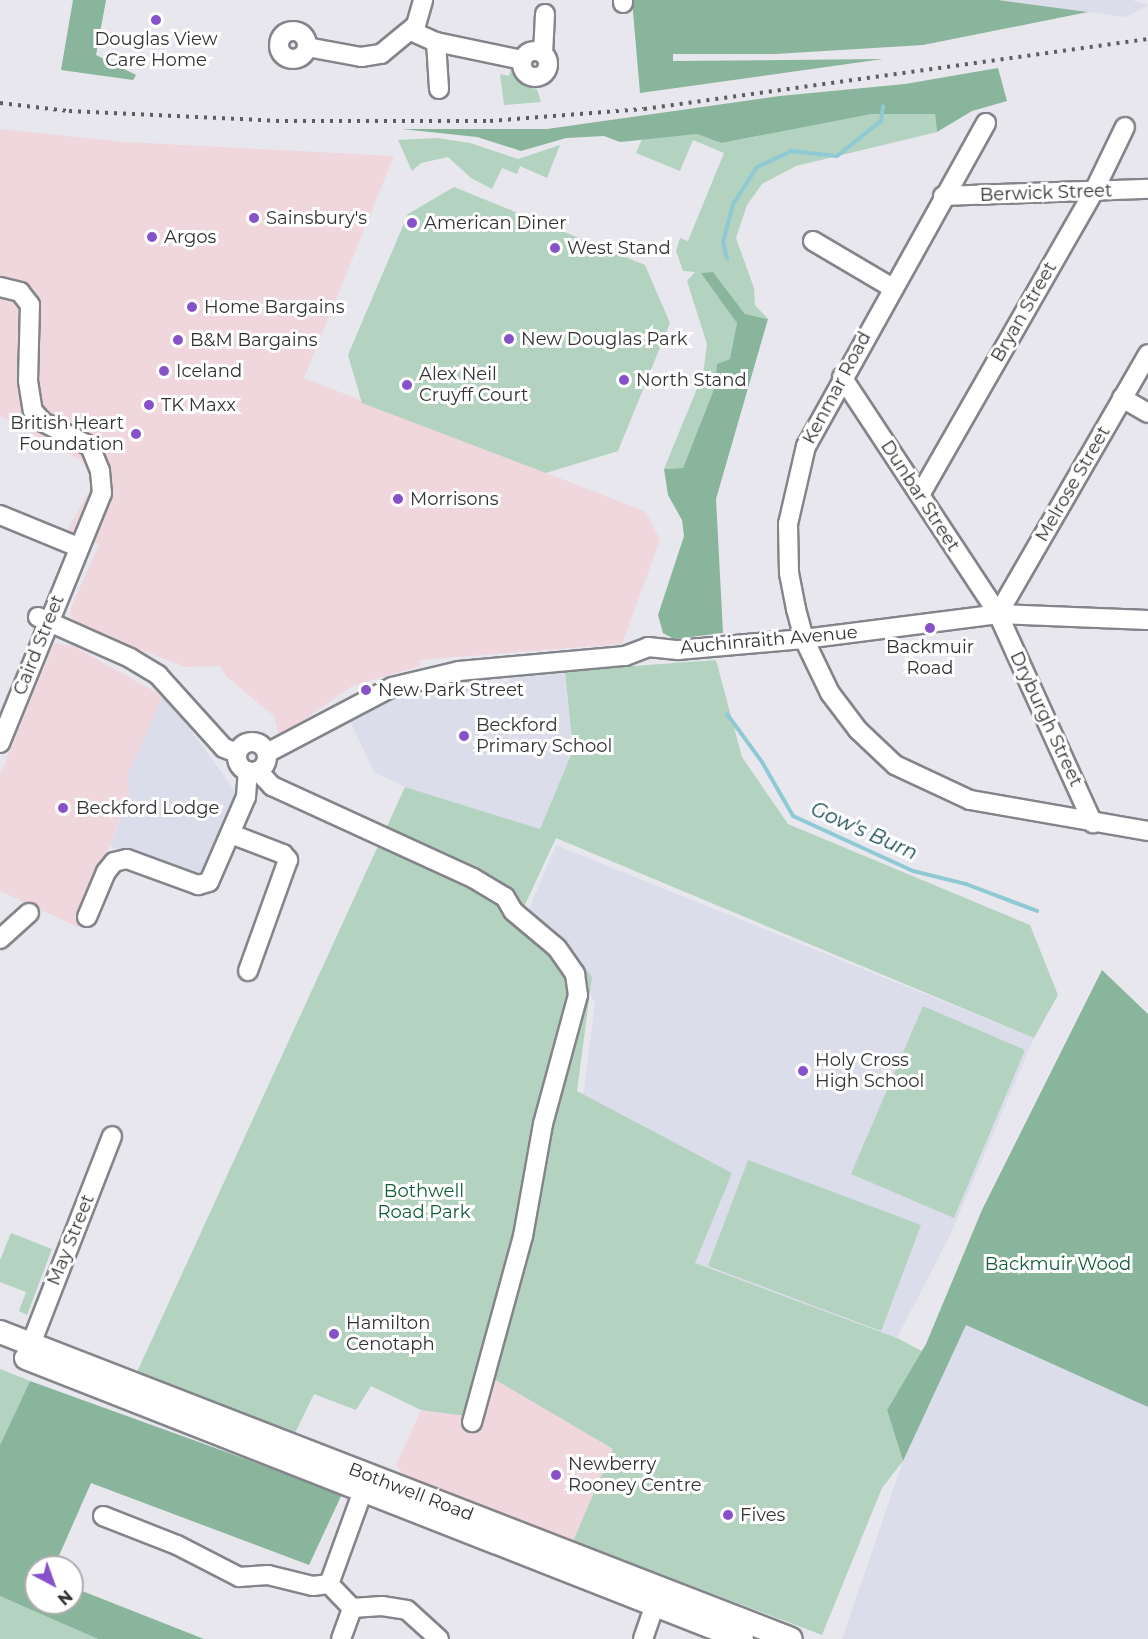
<!DOCTYPE html>
<html>
<head>
<meta charset="utf-8">
<style>
  body { margin:0 }
  #map { position:relative; width:1148px; height:1639px; overflow:hidden; background:#e7e7ed; font-family:Montserrat,sans-serif }
  div>[style] { position:absolute }
  [style*='--x'] { left:calc(var(--x)*1px); top:calc(var(--y)*1px); width:calc(var(--w)*1px); rotate:calc(var(--a)*1deg) }
  .commercial>* { inset:0; background:#f0d6dd }
  .built>* { inset:0; background:#dcddea }
  .green>* { inset:0; background:#b3d3c0 }
  .forest>* { inset:0; background:#88b59b }
  .stream>* { height:4px; margin:-2px; padding:0 2px; transform-origin:2px; border-radius:2px; background:#8fcad4 }
  .roads { filter:drop-shadow(2px 0 #84858a) drop-shadow(-2px 0 #84858a) drop-shadow(0 2px #84858a) drop-shadow(0 -2px #84858a) }
  .minor>* { height:18px; margin:-9px; padding:0 9px; transform-origin:9px; border-radius:9px; background:#fff }
  .minor>.ring { margin:-9px; padding:0; box-sizing:content-box; background:none; border:18px solid #fff; border-radius:50% }
  .major>* { height:22px; margin:-11px; padding:0 11px; transform-origin:11px; border-radius:11px; background:#fff }
  .rail>* { height:4px; margin-top:-2px; transform-origin:0; background:repeating-linear-gradient(90deg,#5d5d60 0 3px,transparent 0 9px) }
  .dots>* { width:16px; height:16px; translate:-50% -50%; box-sizing:border-box; border:3px solid #fff; border-radius:50% }
  span { translate:-50% -50%; white-space:nowrap; text-align:center; line-height:1.15; -webkit-text-stroke:6px #fff; paint-order:stroke }
  .poi-label { font-size:18px; color:#333335 }
  .left { translate:0 -50%; text-align:left }
  .right { translate:-100% -50%; text-align:right }
  .street-label { font-size:18px; color:#333335 }
  .park-label { font-size:18px; color:#115e3c }
  .water-label { font-size:20px; color:#11464e; font-style:italic }
  .north { position:absolute; left:24px; top:1555px; width:60px; height:60px; box-sizing:border-box; background:#fff; border:2px solid #adadae; border-radius:50%; rotate:139deg; font-size:16px; font-weight:700; line-height:24px; text-align:center; color:#333335 }
  .north::after { content:''; display:block; margin:auto; width:21px; height:27px; background:#8751c9; clip-path:polygon(50% 0,100% 100%,50% 72%,0 100%) }
</style>
</head>
<body>
<div id="map">
  <div class="commercial">
    <div style="clip-path:polygon(0 129px,124px 142px,394px 156px,304px 378px,646px 512px,660px 540px,622px 644px,419px 660px,420px 666px,352px 686px,280px 737px,274px 716px,227px 677px,220px 666px,186px 667px,75px 625px,70px 613px,72px 605px,99px 545px,67px 531px,100px 471px,0 416px)"></div>
    <div style="clip-path:polygon(54px 643px,73px 646px,163px 696px,127px 777px,130px 793px,78px 927px,0 891px,0 775px)"></div>
    <div style="clip-path:polygon(494px 1379px,613px 1449px,573px 1541px,404px 1476px,396px 1465px,421px 1410px,480px 1418px)"></div>
  </div>
  <div class="built">
    <div style="clip-path:polygon(998px 0,1132px 0,1148px 5px,1126px 17px)"></div>
    <div style="clip-path:polygon(565px 671px,573px 750px,540px 829px,405px 787px,374px 772px,350px 721px,386px 701px,432px 687px,467px 681px,485px 681px,489px 686px,507px 682px,516px 675px)"></div>
    <div style="clip-path:polygon(163px 696px,171px 702px,237px 794px,201px 880px,110px 846px,130px 793px,127px 777px)"></div>
    <div style="clip-path:polygon(556px 845px,1034px 1038px,950px 1235px,897px 1338px,695px 1263px,582px 1104px,595px 1004px,582px 974px,526px 916px)"></div>
    <div style="clip-path:polygon(966px 1324px,1148px 1407px,1148px 1639px,842px 1639px,903px 1461px)"></div>
  </div>
  <div class="green">
    <div style="clip-path:polygon(511px 68px,526px 86px,537px 89px,541px 102px,504px 105px,500px 74px,509px 76px)"></div>
    <div style="clip-path:polygon(872px 114px,935px 114px,937px 132px,796px 166px,762px 184px,747px 205px,736px 238px,754px 288px,755px 305px,768px 319px,745px 314px,713px 272px,702px 273px,737px 322px,735px 341px,730px 359px,717px 364px,714px 389px,683px 468px,664px 469px,703px 374px,707px 344px,687px 281px,695px 272px,683px 271px,676px 251px,680px 238px,688px 241px,724px 153px,693px 140px,680px 171px,636px 153px,642px 139px,697px 134px,721px 143px)"></div>
    <div style="clip-path:polygon(437px 138px,470px 143px,518px 159px,560px 145px,547px 178px,520px 166px,517px 174px,502px 168px,492px 189px,471px 178px,448px 157px,421px 163px,412px 171px,398px 140px)"></div>
    <div style="clip-path:polygon(454px 187px,645px 265px,670px 323px,618px 451px,546px 473px,362px 403px,348px 355px,408px 214px)"></div>
    <div style="clip-path:polygon(716px 660px,742px 757px,788px 824px,1030px 925px,1058px 995px,1034px 1038px,556px 838px,523px 909px,565px 941px,592px 977px,577px 1091px,732px 1173px,695px 1263px,897px 1338px,922px 1351px,887px 1410px,903px 1461px,882px 1488px,822px 1635px,573px 1541px,613px 1449px,494px 1379px,480px 1418px,421px 1410px,371px 1386px,356px 1410px,314px 1394px,295px 1433px,137px 1372px,405px 787px,540px 829px,573px 750px,565px 671px)"></div>
    <div style="clip-path:polygon(923px 1006px,1025px 1050px,954px 1218px,851px 1174px)"></div>
    <div style="clip-path:polygon(748px 1160px,921px 1225px,881px 1331px,708px 1266px)"></div>
    <div style="clip-path:polygon(11px 1233px,52px 1249px,27px 1315px,19px 1311px,26px 1292px,0 1282px,0 1260px)"></div>
    <div style="clip-path:polygon(0 1369px,30px 1381px,0 1445px)"></div>
    <div style="clip-path:polygon(0 1596px,35px 1611px,98px 1639px,0 1639px)"></div>
  </div>
  <div class="forest">
    <div style="clip-path:polygon(73px 0,106px 0,96px 55px,136px 75px,133px 80px,61px 70px)"></div>
    <div style="clip-path:polygon(632px 0,998px 0,1088px 12px,923px 45px,775px 54px,673px 54px,673px 61px,883px 59px,640px 93px)"></div>
    <div style="clip-path:polygon(998px 68px,1007px 101px,972px 111px,937px 132px,935px 114px,872px 114px,721px 143px,697px 134px,620px 142px,604px 136px,566px 138px,521px 151px,477px 137px,402px 129px,547px 129px,780px 96px,905px 84px)"></div>
    <div style="clip-path:polygon(713px 272px,745px 314px,768px 319px,716px 499px,723px 633px,674px 639px,663px 633px,658px 615px,684px 536px,682px 520px,668px 495px,664px 469px,683px 468px,714px 389px,717px 364px,730px 359px,737px 323px,701px 273px)"></div>
    <div style="clip-path:polygon(1102px 970px,1148px 1014px,1148px 1407px,966px 1325px,903px 1461px,887px 1410px,926px 1344px,982px 1210px)"></div>
    <div style="clip-path:polygon(30px 1381px,342px 1494px,309px 1565px,91px 1483px,54px 1567px,36px 1567px,36px 1603px,72px 1603px,72px 1587px,204px 1639px,98px 1639px,0 1596px,0 1445px)"></div>
  </div>
  <div class="stream">
    <div style="--x:727;--y:259;--w:17;--a:-103"></div>
    <div style="--x:723;--y:242;--w:39;--a:-75"></div>
    <div style="--x:733;--y:204;--w:44;--a:-57"></div>
    <div style="--x:757;--y:167;--w:38;--a:-25"></div>
    <div style="--x:791;--y:151;--w:46;--a:6.2"></div>
    <div style="--x:837;--y:156;--w:56;--a:-38.5"></div>
    <div style="--x:881;--y:121;--w:15;--a:-82"></div>
    <div style="--x:727;--y:714;--w:59;--a:53.9"></div>
    <div style="--x:762;--y:762;--w:62;--a:60.1"></div>
    <div style="--x:793;--y:816;--w:132;--a:24.6"></div>
    <div style="--x:913;--y:871;--w:55;--a:13.8"></div>
    <div style="--x:966;--y:884;--w:76;--a:20.8"></div>
  </div>
  <div class="roads">
    <div class="minor">
      <div style="--x:623;--y:0;--w:3;--a:90"></div>
      <div style="--x:411;--y:31;--w:27;--a:24"></div>
      <div style="--x:436;--y:42;--w:88;--a:11.8"></div>
      <div class="ring" style="left:279px;top:31px;width:10px;height:10px"></div>
      <div style="--x:436;--y:42;--w:47;--a:86.3"></div>
      <div style="--x:307;--y:47;--w:55;--a:10.5"></div>
      <div style="--x:361;--y:57;--w:20;--a:-9"></div>
      <div style="--x:381;--y:54;--w:45;--a:-39.6"></div>
      <div style="--x:416;--y:25;--w:26;--a:-74"></div>
      <div class="ring" style="left:522px;top:51px;width:8px;height:8px"></div>
      <div style="--x:543;--y:54;--w:40;--a:-87.1"></div>
      <div style="--x:986;--y:123;--w:370;--a:119.1"></div>
      <div style="--x:806;--y:446;--w:80;--a:103"></div>
      <div style="--x:788;--y:524;--w:49;--a:88.8"></div>
      <div style="--x:789;--y:573;--w:37;--a:79"></div>
      <div style="--x:796;--y:609;--w:31;--a:75"></div>
      <div style="--x:804;--y:639;--w:60;--a:64.3"></div>
      <div style="--x:830;--y:693;--w:46;--a:52.9"></div>
      <div style="--x:858;--y:730;--w:51;--a:43.4"></div>
      <div style="--x:895;--y:765;--w:83;--a:25"></div>
      <div style="--x:970;--y:800;--w:181;--a:9.9"></div>
      <div style="--x:943;--y:196;--w:205;--a:-2"></div>
      <div style="--x:813;--y:241;--w:91;--a:30.5"></div>
      <div style="--x:0;--y:287;--w:21;--a:14"></div>
      <div style="--x:20;--y:292;--w:16;--a:52"></div>
      <div style="--x:30;--y:305;--w:76;--a:91.5"></div>
      <div style="--x:28;--y:381;--w:30;--a:81"></div>
      <div style="--x:33;--y:411;--w:15;--a:48"></div>
      <div style="--x:43;--y:422;--w:53;--a:27.1"></div>
      <div style="--x:90;--y:446;--w:27;--a:68"></div>
      <div style="--x:100;--y:471;--w:22;--a:85"></div>
      <div style="--x:102;--y:493;--w:270;--a:112.2"></div>
      <div style="--x:842;--y:377;--w:284;--a:56.6"></div>
      <div style="--x:998;--y:614;--w:230;--a:65.6"></div>
      <div style="--x:1122;--y:398;--w:30;--a:30"></div>
      <div style="--x:920;--y:495;--w:350;--a:-60.2"></div>
      <div style="--x:1094;--y:191;--w:71;--a:-64.2"></div>
      <div style="--x:0;--y:515;--w:84;--a:22.3"></div>
      <div style="--x:998;--y:614;--w:300;--a:-60"></div>
      <div style="--x:38;--y:617;--w:101;--a:24"></div>
      <div style="--x:130;--y:658;--w:33;--a:31"></div>
      <div style="--x:158;--y:675;--w:98;--a:47.9"></div>
      <div style="--x:224;--y:748;--w:14;--a:21"></div>
      <div class="ring" style="left:237px;top:742px;width:12px;height:12px"></div>
      <div style="--x:267;--y:753;--w:141;--a:-27.8"></div>
      <div style="--x:392;--y:687;--w:69;--a:-13.4"></div>
      <div style="--x:459;--y:671;--w:167;--a:-5.2"></div>
      <div style="--x:625;--y:656;--w:25;--a:-21"></div>
      <div style="--x:648;--y:647;--w:30;--a:6"></div>
      <div style="--x:678;--y:650;--w:126;--a:-5"></div>
      <div style="--x:804;--y:639;--w:196;--a:-7.3"></div>
      <div style="--x:998;--y:614;--w:150;--a:2.3"></div>
      <div style="--x:258;--y:771;--w:21;--a:47"></div>
      <div style="--x:272;--y:786;--w:221;--a:24.6"></div>
      <div style="--x:473;--y:878;--w:37;--a:31"></div>
      <div style="--x:505;--y:897;--w:16;--a:60"></div>
      <div style="--x:513;--y:911;--w:57;--a:40.1"></div>
      <div style="--x:557;--y:948;--w:32;--a:55"></div>
      <div style="--x:575;--y:974;--w:21;--a:82"></div>
      <div style="--x:578;--y:995;--w:134;--a:105.2"></div>
      <div style="--x:543;--y:1124;--w:114;--a:100.1"></div>
      <div style="--x:523;--y:1236;--w:193;--a:105.3"></div>
      <div style="--x:231;--y:834;--w:56;--a:21"></div>
      <div style="--x:283;--y:854;--w:8;--a:50"></div>
      <div style="--x:288;--y:860;--w:118;--a:109.8"></div>
      <div style="--x:87;--y:917;--w:49;--a:-67.1"></div>
      <div style="--x:106;--y:872;--w:13;--a:-51"></div>
      <div style="--x:114;--y:862;--w:13;--a:-13"></div>
      <div style="--x:127;--y:859;--w:76;--a:20.1"></div>
      <div style="--x:198;--y:885;--w:11;--a:-15"></div>
      <div style="--x:209;--y:882;--w:93;--a:-66.5"></div>
      <div style="--x:246;--y:797;--w:26;--a:-86"></div>
      <div style="--x:0;--y:939;--w:39;--a:-42"></div>
      <div style="--x:31;--y:1344;--w:223;--a:-68.7"></div>
      <div style="--x:368;--y:1477;--w:114;--a:110"></div>
      <div style="--x:329;--y:1584;--w:33;--a:46"></div>
      <div style="--x:352;--y:1608;--w:30;--a:-4"></div>
      <div style="--x:382;--y:1606;--w:25;--a:9"></div>
      <div style="--x:407;--y:1610;--w:43;--a:42.2"></div>
      <div style="--x:103;--y:1516;--w:79;--a:21.4"></div>
      <div style="--x:177;--y:1545;--w:70;--a:27.3"></div>
      <div style="--x:239;--y:1577;--w:29;--a:-4"></div>
      <div style="--x:268;--y:1575;--w:46;--a:13.7"></div>
      <div style="--x:313;--y:1586;--w:16;--a:-7"></div>
      <div style="--x:341;--y:1639;--w:33;--a:-70"></div>
      <div style="--x:643;--y:1639;--w:49;--a:-70.8"></div>
    </div>
    <div class="major">
      <div style="--x:0;--y:1332;--w:848;--a:21.21"></div>
      <div style="--x:26;--y:1358;--w:769;--a:21.43"></div>
    </div>
  </div>
  <div class="rail">
    <div style="--x:0;--y:103;--w:69;--a:6.6"></div>
    <div style="--x:69;--y:111;--w:216;--a:2.7"></div>
    <div style="--x:285;--y:121;--w:205;--a:0"></div>
    <div style="--x:490;--y:121;--w:154;--a:-4.5"></div>
    <div style="--x:644;--y:109;--w:509;--a:-7.91"></div>
  </div>
  <div class="dots">
    <div style="left:156px;top:20px;background:#8751c9"></div>
    <div style="left:254px;top:218px;background:#8751c9"></div>
    <div style="left:412px;top:223px;background:#8751c9"></div>
    <div style="left:152px;top:237px;background:#8751c9"></div>
    <div style="left:555px;top:248px;background:#8751c9"></div>
    <div style="left:192px;top:307px;background:#8751c9"></div>
    <div style="left:509px;top:339px;background:#8751c9"></div>
    <div style="left:178px;top:340px;background:#8751c9"></div>
    <div style="left:164px;top:371px;background:#8751c9"></div>
    <div style="left:624px;top:380px;background:#8751c9"></div>
    <div style="left:407px;top:385px;background:#8751c9"></div>
    <div style="left:149px;top:405px;background:#8751c9"></div>
    <div style="left:136px;top:434px;background:#8751c9"></div>
    <div style="left:398px;top:499px;background:#8751c9"></div>
    <div style="left:930px;top:628px;background:#8751c9"></div>
    <div style="left:366px;top:690px;background:#8751c9"></div>
    <div style="left:464px;top:736px;background:#8751c9"></div>
    <div style="left:63px;top:808px;background:#8751c9"></div>
    <div style="left:803px;top:1071px;background:#8751c9"></div>
    <div style="left:334px;top:1334px;background:#8751c9"></div>
    <div style="left:556px;top:1475px;background:#8751c9"></div>
    <div style="left:728px;top:1515px;background:#8751c9"></div>
  </div>
  <div class="poi-label">
    <span style="left:156px;top:50px">Douglas View<br>Care Home</span>
    <span class="left" style="left:266px;top:218px">Sainsbury's</span>
    <span class="left" style="left:424px;top:223px">American Diner</span>
    <span class="left" style="left:164px;top:237px">Argos</span>
    <span class="left" style="left:567px;top:248px">West Stand</span>
    <span class="left" style="left:204px;top:307px">Home Bargains</span>
    <span class="left" style="left:521px;top:339px">New Douglas Park</span>
    <span class="left" style="left:190px;top:340px">B&amp;M Bargains</span>
    <span class="left" style="left:176px;top:371px">Iceland</span>
    <span class="left" style="left:419px;top:385px">Alex Neil<br>Cruyff Court</span>
    <span class="left" style="left:636px;top:380px">North Stand</span>
    <span class="left" style="left:161px;top:405px">TK Maxx</span>
    <span class="right" style="left:124px;top:434px">British Heart<br>Foundation</span>
    <span class="left" style="left:410px;top:499px">Morrisons</span>
    <span style="left:930px;top:658px">Backmuir<br>Road</span>
    <span class="left" style="left:378px;top:690px">New Park Street</span>
    <span class="left" style="left:476px;top:736px">Beckford<br>Primary School</span>
    <span class="left" style="left:76px;top:808px">Beckford Lodge</span>
    <span class="left" style="left:815px;top:1071px">Holy Cross<br>High School</span>
    <span class="left" style="left:346px;top:1334px">Hamilton<br>Cenotaph</span>
    <span class="left" style="left:568px;top:1475px">Newberry<br>Rooney Centre</span>
    <span class="left" style="left:740px;top:1515px">Fives</span>
  </div>
  <div class="street-label">
    <span style="left:1046px;top:193px;rotate:-2deg">Berwick Street</span>
    <span style="left:1024px;top:312px;rotate:-60deg">Bryan Street</span>
    <span style="left:837px;top:388px;rotate:-62deg">Kenmar Road</span>
    <span style="left:1073px;top:484px;rotate:-60deg">Melrose Street</span>
    <span style="left:920px;top:496px;rotate:57deg">Dunbar Street</span>
    <span style="left:769px;top:640px;rotate:-5deg">Auchinraith Avenue</span>
    <span style="left:39px;top:645px;rotate:-68deg">Caird Street</span>
    <span style="left:1046px;top:719px;rotate:65deg">Dryburgh Street</span>
    <span style="left:71px;top:1240px;rotate:-68deg">May Street</span>
    <span style="left:411px;top:1492px;rotate:21deg">Bothwell Road</span>
  </div>
  <div class="park-label">
    <span style="left:424px;top:1202px">Bothwell<br>Road Park</span>
    <span style="left:1058px;top:1264px">Backmuir Wood</span>
  </div>
  <div class="water-label">
    <span style="left:864px;top:831px;rotate:24deg">Gow's Burn</span>
  </div>
  <div class="north">N</div>
</div>
</body>
</html>
